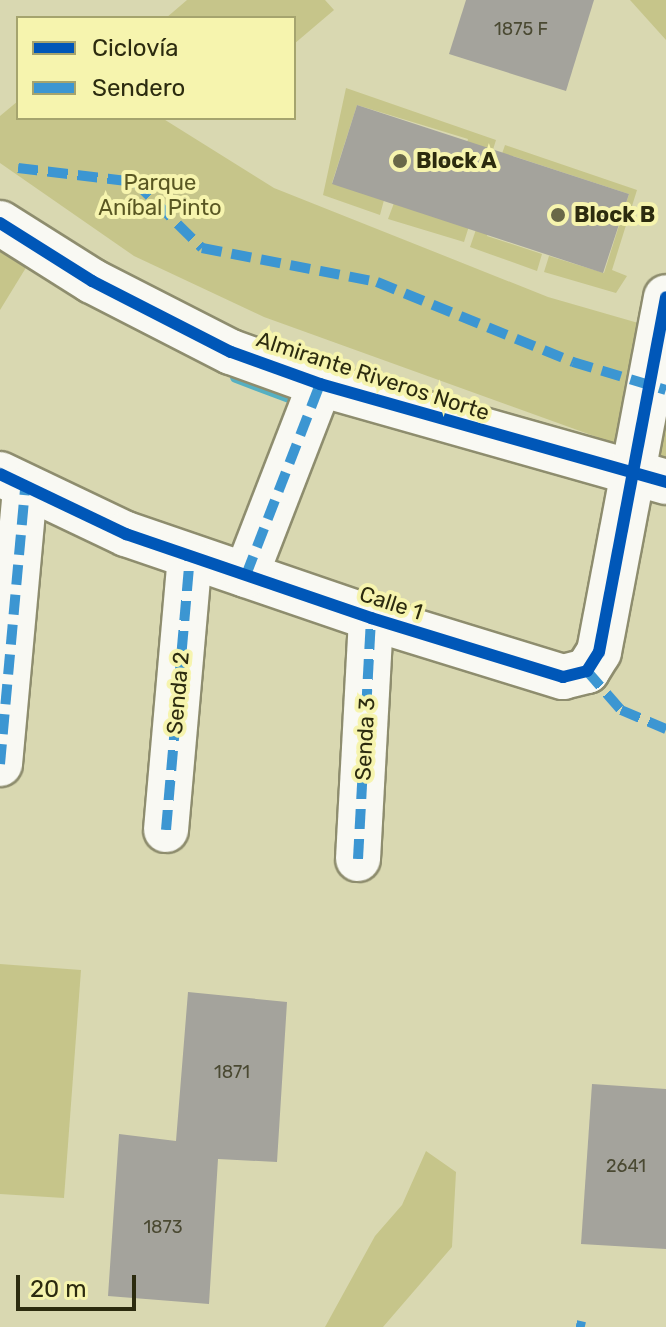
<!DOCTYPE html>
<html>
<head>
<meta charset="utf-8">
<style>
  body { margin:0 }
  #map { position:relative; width:666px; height:1327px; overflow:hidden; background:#d9d8b1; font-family:Rubik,sans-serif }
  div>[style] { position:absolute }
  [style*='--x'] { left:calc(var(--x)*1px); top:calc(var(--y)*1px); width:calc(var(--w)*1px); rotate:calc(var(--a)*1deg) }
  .green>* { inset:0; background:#c6c58a }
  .stream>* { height:12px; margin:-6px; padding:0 6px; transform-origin:6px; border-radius:6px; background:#56b0c2 }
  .building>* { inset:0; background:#a4a39c }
  .roads { filter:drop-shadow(2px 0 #8e8d6e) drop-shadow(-2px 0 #8e8d6e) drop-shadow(0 2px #8e8d6e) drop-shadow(0 -2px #8e8d6e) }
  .minor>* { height:44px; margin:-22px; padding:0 22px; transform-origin:22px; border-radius:22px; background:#f9f9f3 }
  .quiet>* { height:10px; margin-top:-5px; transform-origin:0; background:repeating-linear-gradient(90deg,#3c96d2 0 20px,transparent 0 30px) }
  .cycleway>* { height:12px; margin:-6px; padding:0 6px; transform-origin:6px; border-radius:6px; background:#0057b8 }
  .dots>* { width:22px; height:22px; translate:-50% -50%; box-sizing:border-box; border:4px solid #f6f4ae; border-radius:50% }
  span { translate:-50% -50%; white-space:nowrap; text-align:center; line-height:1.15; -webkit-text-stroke:8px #f6f4ae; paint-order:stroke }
  .number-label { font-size:18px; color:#4a4932 }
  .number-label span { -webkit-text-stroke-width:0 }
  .poi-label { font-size:22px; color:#2c2b0f; font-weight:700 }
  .left { translate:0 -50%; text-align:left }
  .park-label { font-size:22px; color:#595723 }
  .street-label { font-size:22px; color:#2c2b0f }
  .legend { position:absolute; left:16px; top:16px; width:280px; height:104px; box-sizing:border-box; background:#f6f4ae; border:2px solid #a5a46e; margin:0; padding:10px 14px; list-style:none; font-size:24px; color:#2c2b0f }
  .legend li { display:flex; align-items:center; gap:16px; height:40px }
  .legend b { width:40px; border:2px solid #a5a46e }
  .scale { position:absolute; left:16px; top:1275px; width:120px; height:36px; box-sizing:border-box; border:4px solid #2c2b0f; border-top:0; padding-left:10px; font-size:24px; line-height:28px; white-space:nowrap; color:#2c2b0f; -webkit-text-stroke:6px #f6f4ae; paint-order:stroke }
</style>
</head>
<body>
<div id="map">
  <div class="green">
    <div style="clip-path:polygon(187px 0,325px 0,334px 10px,294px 44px,294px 18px,166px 18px)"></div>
    <div style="clip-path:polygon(630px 0,666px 0,666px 40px)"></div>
    <div style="clip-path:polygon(346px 88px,496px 140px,464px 242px,388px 219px,394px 203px,444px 218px,468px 139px,357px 105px,332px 183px,384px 200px,380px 215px,323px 195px)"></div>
    <div style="clip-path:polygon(18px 101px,18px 118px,162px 118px,274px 188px,548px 297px,666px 331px,666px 462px,264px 317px,134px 256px,0 163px,0 116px)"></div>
    <div style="clip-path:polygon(505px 145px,637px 190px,612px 270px,627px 276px,616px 293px,544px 272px,549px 256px,604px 273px,629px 194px,513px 156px,487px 236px,542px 254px,537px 271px,470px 247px)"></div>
    <div style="clip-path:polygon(0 250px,27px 266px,0 310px)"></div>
    <div style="clip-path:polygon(0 964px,81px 970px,64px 1198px,0 1194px)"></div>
    <div style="clip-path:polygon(426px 1151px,456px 1172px,452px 1247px,383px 1327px,325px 1327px,375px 1236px,402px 1205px)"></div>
  </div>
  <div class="stream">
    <div style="--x:236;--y:377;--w:68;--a:20.6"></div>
  </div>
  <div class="building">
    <div style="clip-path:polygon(466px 0,594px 0,566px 91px,449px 54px)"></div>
    <div style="clip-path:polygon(357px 105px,629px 194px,603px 273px,332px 184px)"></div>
    <div style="clip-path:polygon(188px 992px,287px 1002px,277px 1162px,218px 1159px,209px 1304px,108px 1296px,119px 1134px,176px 1141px)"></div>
    <div style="clip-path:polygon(592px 1084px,666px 1089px,666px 1249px,581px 1244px)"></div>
  </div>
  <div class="roads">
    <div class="minor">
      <div style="--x:0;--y:223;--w:109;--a:32.2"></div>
      <div style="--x:92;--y:281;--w:156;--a:27.1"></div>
      <div style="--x:231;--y:352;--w:95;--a:19.8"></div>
      <div style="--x:320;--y:384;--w:360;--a:15.8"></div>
      <div style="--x:0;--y:474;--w:140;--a:25.5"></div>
      <div style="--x:126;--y:534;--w:259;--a:18.9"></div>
      <div style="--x:371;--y:618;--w:201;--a:17.1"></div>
      <div style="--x:563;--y:677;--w:25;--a:-14"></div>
      <div style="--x:587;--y:671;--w:22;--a:-58"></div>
      <div style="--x:599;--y:652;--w:361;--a:-79.3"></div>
      <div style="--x:246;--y:575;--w:205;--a:-68.8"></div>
      <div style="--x:0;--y:764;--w:276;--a:-84.8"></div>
      <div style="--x:166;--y:830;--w:274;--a:-85"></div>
      <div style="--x:358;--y:859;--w:241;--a:-86.9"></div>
    </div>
  </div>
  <div class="quiet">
    <div style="--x:18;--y:168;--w:118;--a:6.8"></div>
    <div style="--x:135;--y:182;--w:94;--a:44.6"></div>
    <div style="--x:202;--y:248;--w:178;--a:11"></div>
    <div style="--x:377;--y:282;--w:212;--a:22.2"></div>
    <div style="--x:573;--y:362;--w:97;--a:16.8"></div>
    <div style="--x:246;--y:575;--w:205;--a:-68.8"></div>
    <div style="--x:587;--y:671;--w:52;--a:48.9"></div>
    <div style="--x:621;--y:710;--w:49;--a:22.9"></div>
    <div style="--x:0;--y:764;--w:276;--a:-84.8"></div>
    <div style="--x:166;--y:830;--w:274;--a:-85"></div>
    <div style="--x:358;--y:859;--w:241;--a:-86.9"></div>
    <div style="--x:576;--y:1325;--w:9;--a:13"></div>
  </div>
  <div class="cycleway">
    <div style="--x:0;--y:223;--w:109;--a:32.2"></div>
    <div style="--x:92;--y:281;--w:156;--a:27.1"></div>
    <div style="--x:231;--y:352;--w:95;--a:19.8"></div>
    <div style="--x:320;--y:384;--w:360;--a:15.8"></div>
    <div style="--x:0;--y:474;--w:140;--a:25.5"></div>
    <div style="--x:126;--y:534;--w:259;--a:18.9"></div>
    <div style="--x:371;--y:618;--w:201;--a:17.1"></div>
    <div style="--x:563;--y:677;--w:25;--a:-14"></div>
    <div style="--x:587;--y:671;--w:22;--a:-58"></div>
    <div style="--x:599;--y:652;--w:361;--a:-79.3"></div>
  </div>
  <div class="dots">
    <div style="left:400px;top:161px;background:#696848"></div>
    <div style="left:558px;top:215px;background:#696848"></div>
  </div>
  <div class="number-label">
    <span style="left:521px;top:29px">1875 F</span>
    <span style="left:232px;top:1072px">1871</span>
    <span style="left:626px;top:1166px">2641</span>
    <span style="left:163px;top:1227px">1873</span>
  </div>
  <div class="poi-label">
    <span class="left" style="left:416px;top:161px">Block A</span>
    <span class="left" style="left:574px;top:215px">Block B</span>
  </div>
  <div class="park-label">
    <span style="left:160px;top:195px">Parque<br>Aníbal Pinto</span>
  </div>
  <div class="street-label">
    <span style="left:373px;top:376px;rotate:18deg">Almirante Riveros Norte</span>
    <span style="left:391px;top:603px;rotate:18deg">Calle 1</span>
    <span style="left:178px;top:693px;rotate:-85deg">Senda 2</span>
    <span style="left:365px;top:739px;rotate:-87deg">Senda 3</span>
  </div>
  <ul class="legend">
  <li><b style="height:10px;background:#0057b8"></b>Ciclovía</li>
  <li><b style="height:10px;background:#3c96d2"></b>Sendero</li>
  </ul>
  <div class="scale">20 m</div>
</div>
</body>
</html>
